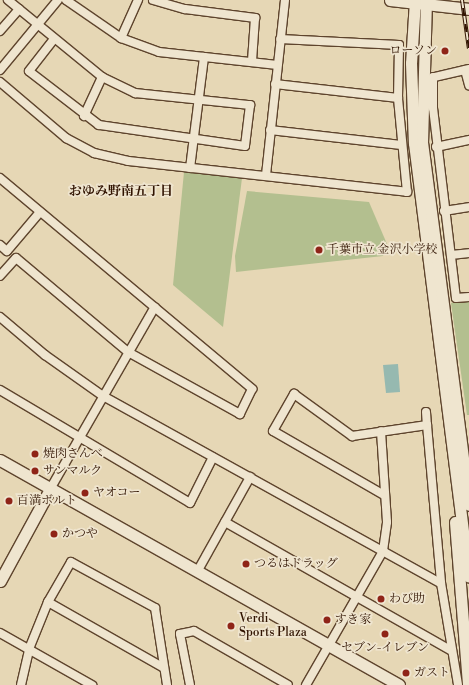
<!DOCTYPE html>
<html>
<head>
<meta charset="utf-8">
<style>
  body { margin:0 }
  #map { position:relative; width:469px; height:685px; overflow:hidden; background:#e6d7b5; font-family:"Libre Bodoni","Noto Serif JP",serif }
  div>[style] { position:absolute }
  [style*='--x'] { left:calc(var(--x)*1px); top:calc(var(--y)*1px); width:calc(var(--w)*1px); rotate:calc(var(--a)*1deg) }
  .green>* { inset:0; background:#b3bf8f }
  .water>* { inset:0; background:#96b9b0 }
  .roads { filter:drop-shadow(1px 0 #5e442d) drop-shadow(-1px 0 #5e442d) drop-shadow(0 1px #5e442d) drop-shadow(0 -1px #5e442d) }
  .minor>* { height:8px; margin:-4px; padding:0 4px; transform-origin:4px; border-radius:4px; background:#efe5cf }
  .tertiary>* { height:11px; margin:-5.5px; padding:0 5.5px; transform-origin:5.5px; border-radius:5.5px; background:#efe5cf }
  .rail>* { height:4px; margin-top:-2px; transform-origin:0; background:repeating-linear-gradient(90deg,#efe5cf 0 8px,#301300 0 16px); box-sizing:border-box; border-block:1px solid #301300 }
  .dots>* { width:11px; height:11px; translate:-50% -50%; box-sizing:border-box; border:2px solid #efe5cf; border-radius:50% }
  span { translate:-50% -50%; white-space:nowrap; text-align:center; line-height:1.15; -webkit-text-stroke:3.5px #efe5cf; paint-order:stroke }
  .poi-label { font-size:12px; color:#301300 }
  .right { translate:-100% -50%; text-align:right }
  .left { translate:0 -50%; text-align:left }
  .neighbourhood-label { font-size:13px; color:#301300; font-weight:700 }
</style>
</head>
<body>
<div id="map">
  <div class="green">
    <div style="clip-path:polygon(184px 172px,242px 178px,223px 327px,173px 285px)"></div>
    <div style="clip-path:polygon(247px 191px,369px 202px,387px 244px,383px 256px,236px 272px,235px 256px)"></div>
    <div style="clip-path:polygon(469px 299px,469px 415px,467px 415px,451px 303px)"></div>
  </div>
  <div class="water">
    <div style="clip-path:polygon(398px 364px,400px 392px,386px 393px,383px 365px)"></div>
  </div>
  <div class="roads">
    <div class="minor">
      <div style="--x:8;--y:0;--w:122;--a:39.3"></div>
      <div style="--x:102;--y:77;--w:37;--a:26"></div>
      <div style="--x:135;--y:93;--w:116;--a:6"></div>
      <div style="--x:250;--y:105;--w:41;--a:97"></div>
      <div style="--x:245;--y:146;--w:148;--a:-171.8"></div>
      <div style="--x:99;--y:125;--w:88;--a:-142.4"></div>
      <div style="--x:29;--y:71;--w:39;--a:-52"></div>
      <div style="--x:66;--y:0;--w:67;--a:34.6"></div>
      <div style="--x:121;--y:38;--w:40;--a:20.2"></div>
      <div style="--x:159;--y:52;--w:119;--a:6.3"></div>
      <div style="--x:153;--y:0;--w:33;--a:16"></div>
      <div style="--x:185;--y:9;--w:71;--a:7.3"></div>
      <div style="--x:255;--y:18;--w:43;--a:94"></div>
      <div style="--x:0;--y:31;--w:29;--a:-49"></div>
      <div style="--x:121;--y:38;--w:42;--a:-65.9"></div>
      <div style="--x:469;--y:69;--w:37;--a:167"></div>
      <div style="--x:433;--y:77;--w:31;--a:90"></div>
      <div style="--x:433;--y:108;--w:191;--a:83.1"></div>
      <div style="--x:456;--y:298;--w:13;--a:-4"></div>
      <div style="--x:0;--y:70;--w:91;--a:-50.4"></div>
      <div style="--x:465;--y:70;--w:16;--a:75"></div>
      <div style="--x:0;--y:82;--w:87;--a:40.3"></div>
      <div style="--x:66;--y:138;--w:32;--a:28"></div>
      <div style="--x:94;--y:153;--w:35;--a:13"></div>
      <div style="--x:128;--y:161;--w:281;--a:6.3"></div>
      <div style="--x:407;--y:192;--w:94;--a:-95.5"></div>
      <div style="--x:398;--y:98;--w:53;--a:-88.9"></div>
      <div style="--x:399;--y:45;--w:119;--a:-177.1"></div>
      <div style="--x:275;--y:84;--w:124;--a:6.5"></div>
      <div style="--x:84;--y:116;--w:43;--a:-65.2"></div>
      <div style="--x:270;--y:130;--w:132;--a:6.5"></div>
      <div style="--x:436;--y:147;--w:34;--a:-12"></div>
      <div style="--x:190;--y:168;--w:112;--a:-82.8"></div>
      <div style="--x:266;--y:175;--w:176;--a:-83.8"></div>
      <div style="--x:0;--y:178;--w:329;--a:39.9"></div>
      <div style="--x:252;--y:389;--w:28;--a:116"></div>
      <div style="--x:240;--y:414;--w:128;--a:-151"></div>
      <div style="--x:128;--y:352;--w:146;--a:-140"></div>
      <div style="--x:16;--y:258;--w:24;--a:132"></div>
      <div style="--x:444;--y:211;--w:25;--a:-9"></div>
      <div style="--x:0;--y:245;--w:9;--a:41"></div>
      <div style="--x:7;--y:251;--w:51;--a:-49.8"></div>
      <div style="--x:451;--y:255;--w:18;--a:-6"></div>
      <div style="--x:0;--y:317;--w:59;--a:40.2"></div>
      <div style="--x:45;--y:355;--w:71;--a:35.3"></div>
      <div style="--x:103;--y:396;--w:386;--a:29"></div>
      <div style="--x:0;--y:390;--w:221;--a:30.7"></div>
      <div style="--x:190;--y:503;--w:51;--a:-63.4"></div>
      <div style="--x:426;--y:412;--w:13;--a:86"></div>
      <div style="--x:49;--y:491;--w:212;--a:-60.1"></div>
      <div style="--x:384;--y:495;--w:128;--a:-150"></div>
      <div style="--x:273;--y:431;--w:43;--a:-60.4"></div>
      <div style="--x:294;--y:394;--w:72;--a:35.9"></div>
      <div style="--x:352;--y:436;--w:76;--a:-8.3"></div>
      <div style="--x:427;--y:425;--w:159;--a:84.9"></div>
      <div style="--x:441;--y:583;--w:103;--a:80.5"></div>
      <div style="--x:225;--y:522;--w:259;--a:29.6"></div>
      <div style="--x:197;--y:572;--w:109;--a:-60.8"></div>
      <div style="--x:48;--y:602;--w:133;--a:29.6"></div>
      <div style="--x:0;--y:633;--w:106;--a:29.5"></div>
      <div style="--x:21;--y:685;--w:37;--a:-77"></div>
      <div style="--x:29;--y:649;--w:51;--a:-68"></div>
      <div style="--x:48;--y:602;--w:46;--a:-60.1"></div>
      <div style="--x:71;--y:562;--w:96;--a:28.7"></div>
      <div style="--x:155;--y:608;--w:78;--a:81.1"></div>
      <div style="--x:190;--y:685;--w:52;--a:-101.1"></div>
      <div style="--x:180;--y:634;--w:14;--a:-12"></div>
      <div style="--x:194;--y:631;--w:108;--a:29.9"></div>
      <div style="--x:306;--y:685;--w:155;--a:-60.1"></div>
      <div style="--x:383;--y:551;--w:29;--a:-82"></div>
      <div style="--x:387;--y:522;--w:91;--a:-93.8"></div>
    </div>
    <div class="tertiary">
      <div style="--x:390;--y:0;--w:80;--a:6.5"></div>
      <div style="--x:415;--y:0;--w:63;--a:93.6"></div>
      <div style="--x:411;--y:63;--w:80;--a:87.9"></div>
      <div style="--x:414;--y:143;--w:437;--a:82.8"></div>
      <div style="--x:426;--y:0;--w:142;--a:91.6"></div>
      <div style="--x:422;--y:142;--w:366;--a:82.6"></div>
      <div style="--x:0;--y:460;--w:458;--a:29.4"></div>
      <div style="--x:455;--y:522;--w:164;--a:85.4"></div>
      <div style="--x:0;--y:581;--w:102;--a:-61.4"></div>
    </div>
  </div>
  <div class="rail">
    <div style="--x:462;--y:0;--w:49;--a:81.9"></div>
  </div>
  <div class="dots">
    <div style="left:445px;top:51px;background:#8f2418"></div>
    <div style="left:319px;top:250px;background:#8f2418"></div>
    <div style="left:35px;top:454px;background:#8f2418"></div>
    <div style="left:35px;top:471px;background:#8f2418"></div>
    <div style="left:85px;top:493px;background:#8f2418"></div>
    <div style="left:9px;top:501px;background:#8f2418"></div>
    <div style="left:54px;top:534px;background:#8f2418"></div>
    <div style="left:246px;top:564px;background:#8f2418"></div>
    <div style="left:381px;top:599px;background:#8f2418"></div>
    <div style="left:327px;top:620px;background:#8f2418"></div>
    <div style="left:231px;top:626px;background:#8f2418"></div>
    <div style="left:385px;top:634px;background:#8f2418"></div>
    <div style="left:406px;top:673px;background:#8f2418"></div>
  </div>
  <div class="poi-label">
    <span class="right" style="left:437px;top:51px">ローソン</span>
    <span class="left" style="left:327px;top:250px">千葉市立 金沢小学校</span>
    <span class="left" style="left:43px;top:454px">焼肉さんべ</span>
    <span class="left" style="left:43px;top:471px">サンマルク</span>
    <span class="left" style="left:93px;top:493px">ヤオコー</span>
    <span class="left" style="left:17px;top:501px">百満ボルト</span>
    <span class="left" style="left:62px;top:534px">かつや</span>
    <span class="left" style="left:254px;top:564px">つるはドラッグ</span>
    <span class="left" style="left:389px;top:599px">わび助</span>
    <span class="left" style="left:239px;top:626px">Verdi<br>Sports Plaza</span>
    <span class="left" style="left:335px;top:620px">すき家</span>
    <span style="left:385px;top:648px">セブン-イレブン</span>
    <span class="left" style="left:414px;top:673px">ガスト</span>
  </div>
  <div class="neighbourhood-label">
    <span style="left:121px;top:191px">おゆみ野南五丁目</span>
  </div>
</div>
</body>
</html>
